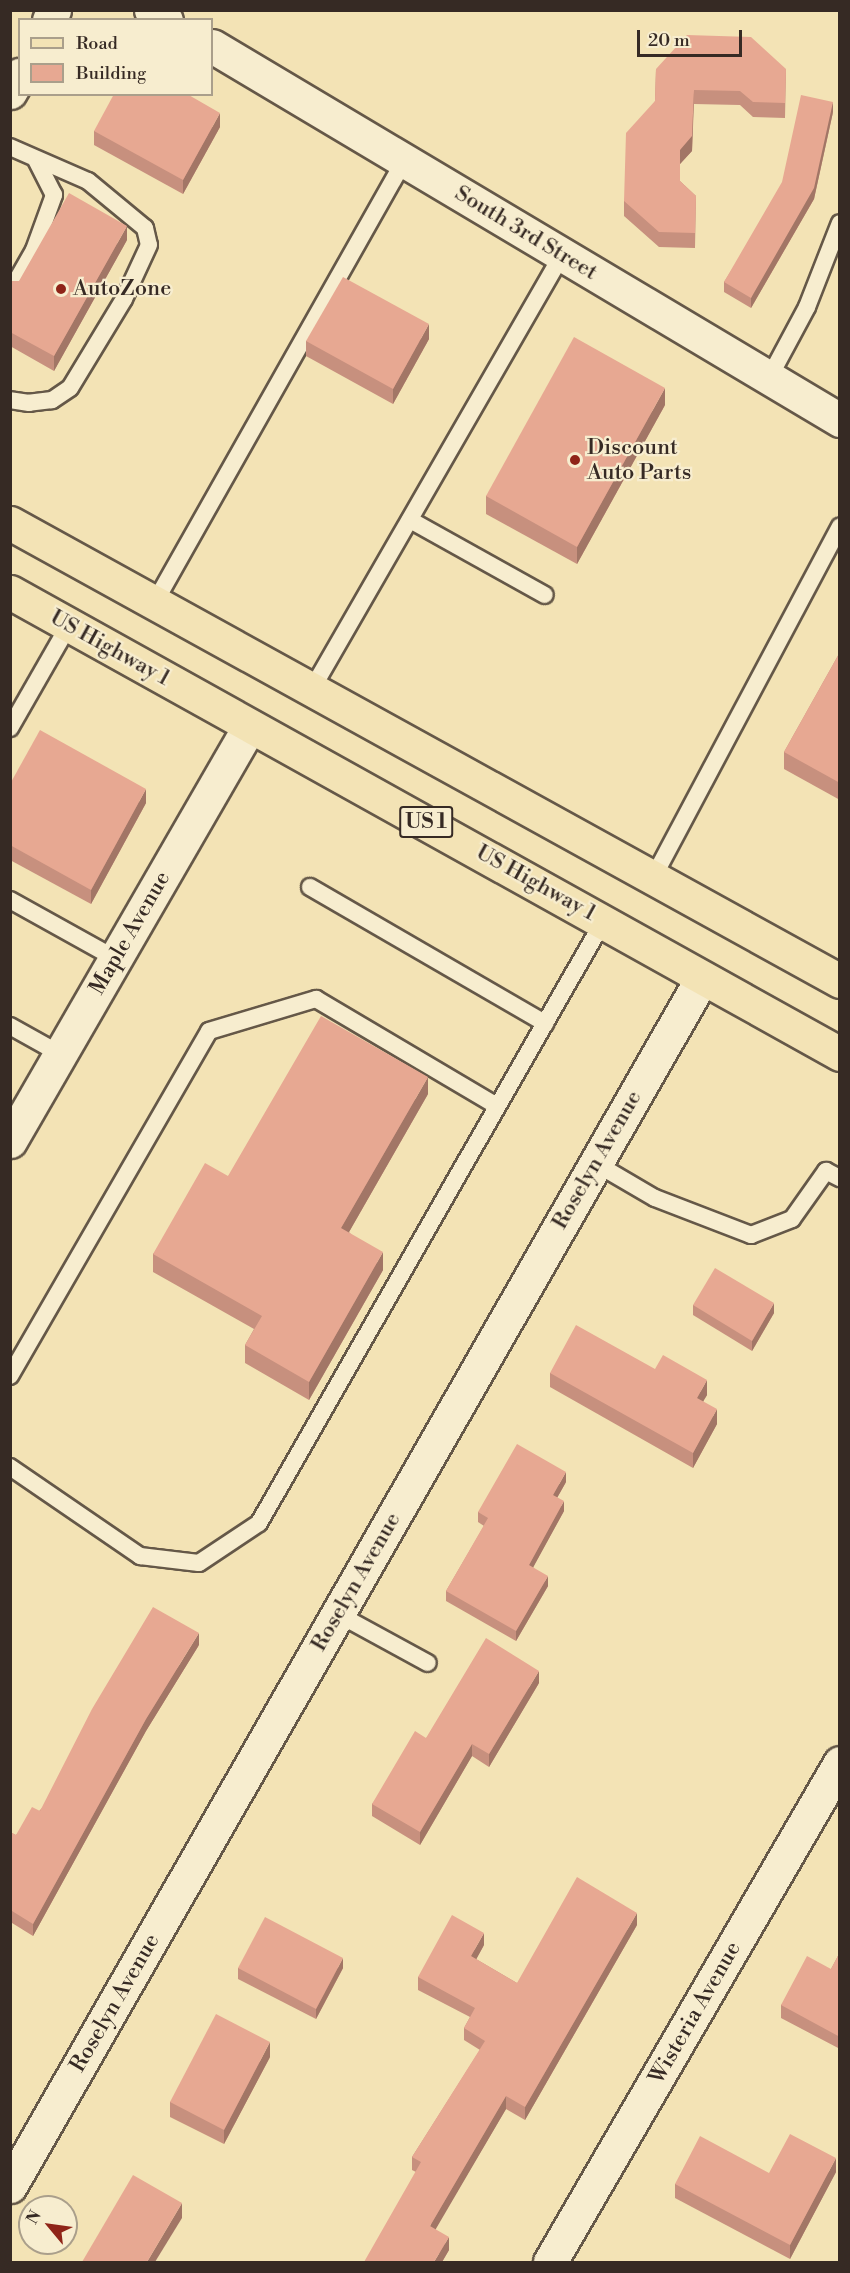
<!DOCTYPE html>
<html>
<head>
<meta charset="utf-8">
<style>
  body { margin:0 }
  #map { position:relative; width:850px; height:2273px; overflow:hidden; background:#f3e3b5; font-family:"Libre Bodoni",serif }
  div>[style] { position:absolute }
  [style*='--x'] { left:calc(var(--x)*1px); top:calc(var(--y)*1px); width:calc(var(--w)*1px); rotate:calc(var(--a)*1deg) }
  .roads { filter:drop-shadow(2px 0 #655848) drop-shadow(-2px 0 #655848) drop-shadow(0 2px #655848) drop-shadow(0 -2px #655848) }
  .lane>* { height:16px; margin:-8px; padding:0 8px; transform-origin:8px; border-radius:8px; background:#f7edcf }
  .street>* { height:33px; margin:-16.5px; padding:0 16.5px; transform-origin:16.5px; border-radius:16.5px; background:#f7edcf }
  .primary>* { height:33px; margin:-16.5px; padding:0 16.5px; transform-origin:16.5px; border-radius:16.5px; background:#f3e3b5 }
  .wall>* { inset:0; background:#c7907e }
  .shaded-wall>* { inset:0; background:#a27666 }
  .building>* { inset:0; background:#e7a892 }
  .dots>* { width:16px; height:16px; translate:-50% -50%; box-sizing:border-box; border:3px solid #f7edcf; border-radius:50% }
  span { translate:-50% -50%; white-space:nowrap; text-align:center; line-height:1.15; -webkit-text-stroke:4.5px #f7edcf; paint-order:stroke }
  .shield-label span { padding:2px 4px; background:#f7edcf; border:2px solid; border-radius:4px; -webkit-text-stroke-width:0 }
  .shield-label { font-size:21px; color:#362a24; font-weight:700 }
  .street-label { font-size:22px; color:#362a24 }
  .poi-label { font-size:22px; color:#362a24 }
  .left { translate:0 -50%; text-align:left }
  .frame { position:absolute; inset:0; border:12px solid #362a24; pointer-events:none }
  .legend { position:absolute; left:18px; top:18px; width:195px; height:78px; box-sizing:border-box; background:#f7edcf; border:2px solid #aa9f8b; margin:0; padding:8px 10px; list-style:none; font-size:18px; color:#362a24 }
  .legend li { display:flex; align-items:center; gap:12px; height:30px }
  .legend b { width:30px; border:2px solid #aa9f8b }
  .north { position:absolute; left:18px; top:2195px; width:60px; height:60px; box-sizing:border-box; background:#f7edcf; border:2px solid #aa9f8b; border-radius:50%; rotate:299deg; font-size:16px; font-weight:700; line-height:24px; text-align:center; color:#362a24 }
  .north::after { content:''; display:block; margin:auto; width:21px; height:27px; background:#8f2418; clip-path:polygon(50% 0,100% 100%,50% 72%,0 100%) }
  .scale { position:absolute; left:637px; top:30px; width:105px; height:27px; box-sizing:border-box; border:3px solid #362a24; border-top:0; padding-left:8px; font-size:18px; line-height:21px; white-space:nowrap; color:#362a24; -webkit-text-stroke:4px #f7edcf; paint-order:stroke }
</style>
</head>
<body>
<div id="map">
  <div class="roads">
    <div class="lane">
      <div style="--x:10;--y:147;--w:85;--a:23.6"></div>
      <div style="--x:88;--y:181;--w:74;--a:39.5"></div>
      <div style="--x:145;--y:228;--w:17;--a:77"></div>
      <div style="--x:149;--y:245;--w:60;--a:114.8"></div>
      <div style="--x:124;--y:299;--w:104;--a:121.2"></div>
      <div style="--x:70;--y:388;--w:22;--a:146"></div>
      <div style="--x:52;--y:400;--w:23;--a:173"></div>
      <div style="--x:29;--y:403;--w:19;--a:-171"></div>
      <div style="--x:13;--y:287;--w:43;--a:-60.4"></div>
      <div style="--x:34;--y:250;--w:59;--a:-70"></div>
      <div style="--x:54;--y:195;--w:39;--a:-117"></div>
      <div style="--x:769;--y:378;--w:81;--a:-61.8"></div>
      <div style="--x:807;--y:307;--w:90;--a:-68.6"></div>
      <div style="--x:410;--y:520;--w:154;--a:29.1"></div>
      <div style="--x:155;--y:602;--w:506;--a:-60.55"></div>
      <div style="--x:312;--y:689;--w:501;--a:-60.06"></div>
      <div style="--x:10;--y:728;--w:119;--a:-60.2"></div>
      <div style="--x:653;--y:878;--w:398;--a:-62"></div>
      <div style="--x:310;--y:887;--w:272;--a:30.1"></div>
      <div style="--x:10;--y:900;--w:121;--a:29.1"></div>
      <div style="--x:10;--y:1026;--w:57;--a:29.2"></div>
      <div style="--x:595;--y:1163;--w:69;--a:30.3"></div>
      <div style="--x:655;--y:1198;--w:103;--a:21.1"></div>
      <div style="--x:751;--y:1235;--w:44;--a:-21.3"></div>
      <div style="--x:792;--y:1219;--w:59;--a:-54.7"></div>
      <div style="--x:826;--y:1171;--w:16;--a:27"></div>
      <div style="--x:10;--y:1376;--w:398;--a:-60"></div>
      <div style="--x:209;--y:1031;--w:112;--a:-16.7"></div>
      <div style="--x:316;--y:999;--w:210;--a:30.6"></div>
      <div style="--x:10;--y:1467;--w:158;--a:34.4"></div>
      <div style="--x:140;--y:1556;--w:59;--a:6.8"></div>
      <div style="--x:199;--y:1563;--w:72;--a:-33.7"></div>
      <div style="--x:259;--y:1523;--w:695;--a:-60.22"></div>
      <div style="--x:338;--y:1614;--w:102;--a:28.6"></div>
    </div>
    <div class="street">
      <div style="--x:151;--y:10;--w:18;--a:34"></div>
      <div style="--x:49;--y:20;--w:11;--a:-63"></div>
      <div style="--x:212;--y:46;--w:731;--a:30.78"></div>
      <div style="--x:10;--y:92;--w:20;--a:-60"></div>
      <div style="--x:10;--y:1141;--w:479;--a:-60"></div>
      <div style="--x:10;--y:2186;--w:1392;--a:-60.19"></div>
      <div style="--x:550;--y:2262;--w:577;--a:-59.84"></div>
    </div>
    <div class="primary">
      <div style="--x:10;--y:523;--w:948;--a:28.89"></div>
      <div style="--x:10;--y:592;--w:950;--a:29.1"></div>
    </div>
  </div>
  <div class="wall">
    <div style="clip-path:polygon(656px 69px,786px 69px,785px 118px,753px 117px,740px 105px,694px 104px,692px 151px,680px 164px,680px 181px,696px 196px,695px 248px,659px 247px,624px 216px,624px 201px,655px 101px)"></div>
    <div style="clip-path:polygon(833px 112px,814px 199px,751px 308px,724px 292px,724px 282px)"></div>
    <div style="clip-path:polygon(220px 127px,183px 194px,94px 145px,94px 131px)"></div>
    <div style="clip-path:polygon(127px 240px,54px 371px,10px 346px,10px 281px,19px 281px)"></div>
    <div style="clip-path:polygon(429px 339px,393px 404px,306px 356px,306px 341px)"></div>
    <div style="clip-path:polygon(665px 405px,577px 564px,486px 514px,486px 496px)"></div>
    <div style="clip-path:polygon(840px 652px,840px 800px,784px 769px,784px 752px)"></div>
    <div style="clip-path:polygon(10px 784px,146px 803px,91px 904px,10px 860px)"></div>
    <div style="clip-path:polygon(428px 1094px,349px 1232px,383px 1270px,309px 1400px,245px 1363px,245px 1345px,254px 1329px,153px 1272px,153px 1254px,228px 1176px)"></div>
    <div style="clip-path:polygon(693px 1305px,774px 1313px,752px 1351px,693px 1315px)"></div>
    <div style="clip-path:polygon(655px 1369px,707px 1395px,703px 1401px,717px 1424px,693px 1468px,550px 1387px,550px 1373px)"></div>
    <div style="clip-path:polygon(566px 1482px,557px 1498px,564px 1511px,533px 1567px,548px 1586px,516px 1641px,446px 1601px,446px 1591px,484px 1526px,478px 1522px,478px 1512px)"></div>
    <div style="clip-path:polygon(199px 1645px,146px 1731px,33px 1936px,12px 1923px,10px 1925px,10px 1832px,16px 1835px)"></div>
    <div style="clip-path:polygon(539px 1683px,489px 1767px,472px 1756px,420px 1845px,372px 1816px,372px 1804px,426px 1738px)"></div>
    <div style="clip-path:polygon(637px 1925px,525px 2120px,506px 2109px,435px 2229px,449px 2250px,442px 2262px,416px 2172px,412px 2170px,412px 2157px,480px 2050px,464px 2040px,464px 2028px,470px 2017px,418px 1990px,418px 1977px,484px 1945px,476px 1959px,517px 1983px)"></div>
    <div style="clip-path:polygon(840px 1952px,840px 2049px,781px 2018px,781px 2005px,831px 1969px)"></div>
    <div style="clip-path:polygon(238px 1968px,343px 1968px,316px 2019px,238px 1979px)"></div>
    <div style="clip-path:polygon(270px 2057px,224px 2144px,170px 2117px,170px 2102px)"></div>
    <div style="clip-path:polygon(836px 2172px,790px 2259px,675px 2198px,675px 2184px,769px 2173px)"></div>
  </div>
  <div class="shaded-wall">
    <div style="clip-path:polygon(694px 90px,692px 151px,680px 164px,680px 150px)"></div>
    <div style="clip-path:polygon(833px 102px,833px 112px,814px 199px,751px 308px,751px 298px)"></div>
    <div style="clip-path:polygon(220px 113px,220px 127px,183px 194px,183px 180px)"></div>
    <div style="clip-path:polygon(127px 226px,127px 240px,54px 371px,54px 356px)"></div>
    <div style="clip-path:polygon(429px 324px,429px 339px,393px 404px,393px 389px)"></div>
    <div style="clip-path:polygon(665px 388px,665px 405px,577px 564px,577px 547px)"></div>
    <div style="clip-path:polygon(146px 789px,146px 803px,91px 904px,91px 890px)"></div>
    <div style="clip-path:polygon(428px 1077px,428px 1094px,341px 1246px,341px 1228px)"></div>
    <div style="clip-path:polygon(383px 1252px,383px 1270px,309px 1400px,309px 1382px)"></div>
    <div style="clip-path:polygon(774px 1303px,774px 1313px,752px 1351px,752px 1341px)"></div>
    <div style="clip-path:polygon(707px 1380px,707px 1395px,697px 1412px,697px 1398px)"></div>
    <div style="clip-path:polygon(717px 1409px,717px 1424px,693px 1468px,693px 1453px)"></div>
    <div style="clip-path:polygon(566px 1472px,566px 1482px,553px 1505px,553px 1495px)"></div>
    <div style="clip-path:polygon(564px 1501px,564px 1511px,529px 1575px,529px 1565px)"></div>
    <div style="clip-path:polygon(548px 1576px,548px 1586px,516px 1641px,516px 1631px)"></div>
    <div style="clip-path:polygon(199px 1633px,199px 1645px,146px 1731px,33px 1936px,33px 1924px,146px 1719px)"></div>
    <div style="clip-path:polygon(539px 1671px,539px 1683px,489px 1767px,489px 1754px)"></div>
    <div style="clip-path:polygon(472px 1744px,472px 1756px,420px 1845px,420px 1832px)"></div>
    <div style="clip-path:polygon(637px 1913px,637px 1925px,525px 2120px,525px 2107px)"></div>
    <div style="clip-path:polygon(484px 1933px,484px 1945px,471px 1969px,471px 1956px)"></div>
    <div style="clip-path:polygon(343px 1958px,343px 1968px,316px 2019px,316px 2009px)"></div>
    <div style="clip-path:polygon(270px 2042px,270px 2057px,224px 2144px,224px 2130px)"></div>
    <div style="clip-path:polygon(506px 2096px,506px 2109px,430px 2239px,430px 2226px)"></div>
    <div style="clip-path:polygon(836px 2158px,836px 2172px,790px 2259px,790px 2245px)"></div>
    <div style="clip-path:polygon(182px 2203px,182px 2218px,155px 2262px,147px 2262px)"></div>
    <div style="clip-path:polygon(449px 2237px,449px 2250px,442px 2262px,434px 2262px)"></div>
  </div>
  <div class="building">
    <div style="clip-path:polygon(687px 35px,751px 37px,786px 69px,785px 103px,753px 102px,740px 91px,694px 90px,692px 136px,680px 150px,680px 181px,696px 196px,695px 233px,659px 232px,624px 201px,626px 133px,655px 101px,656px 69px)"></div>
    <div style="clip-path:polygon(114px 94px,187px 94px,220px 113px,183px 180px,94px 131px)"></div>
    <div style="clip-path:polygon(801px 95px,833px 102px,814px 188px,751px 298px,724px 282px,782px 182px)"></div>
    <div style="clip-path:polygon(69px 193px,127px 226px,54px 356px,10px 332px,10px 281px,19px 281px)"></div>
    <div style="clip-path:polygon(343px 277px,429px 324px,393px 389px,306px 341px)"></div>
    <div style="clip-path:polygon(574px 337px,665px 388px,577px 547px,486px 496px)"></div>
    <div style="clip-path:polygon(840px 652px,840px 783px,784px 752px)"></div>
    <div style="clip-path:polygon(40px 730px,146px 789px,91px 890px,10px 845px,10px 784px)"></div>
    <div style="clip-path:polygon(321px 1016px,428px 1077px,341px 1228px,383px 1252px,309px 1382px,245px 1345px,262px 1316px,153px 1254px,205px 1163px,228px 1176px)"></div>
    <div style="clip-path:polygon(715px 1268px,774px 1303px,752px 1341px,693px 1305px)"></div>
    <div style="clip-path:polygon(576px 1325px,655px 1369px,663px 1355px,707px 1380px,697px 1398px,717px 1409px,693px 1453px,550px 1373px)"></div>
    <div style="clip-path:polygon(517px 1444px,566px 1472px,553px 1495px,564px 1501px,529px 1565px,548px 1576px,516px 1631px,446px 1591px,488px 1518px,478px 1512px)"></div>
    <div style="clip-path:polygon(153px 1607px,199px 1633px,146px 1719px,33px 1924px,12px 1911px,10px 1913px,10px 1832px,16px 1835px,32px 1807px,40px 1811px,92px 1709px)"></div>
    <div style="clip-path:polygon(486px 1638px,539px 1671px,489px 1754px,472px 1744px,420px 1832px,372px 1804px,415px 1731px,426px 1738px)"></div>
    <div style="clip-path:polygon(577px 1877px,637px 1913px,525px 2107px,506px 2096px,430px 2226px,449px 2237px,434px 2262px,364px 2262px,421px 2162px,412px 2157px,485px 2041px,464px 2028px,475px 2008px,418px 1977px,452px 1915px,484px 1933px,471px 1956px,517px 1983px)"></div>
    <div style="clip-path:polygon(265px 1917px,343px 1958px,316px 2009px,238px 1968px)"></div>
    <div style="clip-path:polygon(840px 1952px,840px 2037px,781px 2005px,807px 1956px,831px 1969px)"></div>
    <div style="clip-path:polygon(216px 2014px,270px 2042px,224px 2130px,170px 2102px)"></div>
    <div style="clip-path:polygon(790px 2134px,836px 2158px,790px 2245px,675px 2184px,700px 2136px,769px 2173px)"></div>
    <div style="clip-path:polygon(133px 2175px,182px 2203px,147px 2262px,82px 2262px)"></div>
  </div>
  <div class="dots">
    <div style="left:61px;top:289px;background:#8f2418"></div>
    <div style="left:575px;top:460px;background:#8f2418"></div>
  </div>
  <div class="shield-label">
    <span style="left:426px;top:822px">US 1</span>
  </div>
  <div class="street-label">
    <span style="left:526px;top:233px;rotate:31deg">South 3rd Street</span>
    <span style="left:110px;top:648px;rotate:29deg">US Highway 1</span>
    <span style="left:536px;top:883px;rotate:29deg">US Highway 1</span>
    <span style="left:130px;top:933px;rotate:-60deg">Maple Avenue</span>
    <span style="left:597px;top:1160px;rotate:-60deg">Roselyn Avenue</span>
    <span style="left:356px;top:1582px;rotate:-60deg">Roselyn Avenue</span>
    <span style="left:115px;top:2003px;rotate:-60deg">Roselyn Avenue</span>
    <span style="left:695px;top:2013px;rotate:-60deg">Wisteria Avenue</span>
  </div>
  <div class="poi-label">
    <span class="left" style="left:73px;top:289px">AutoZone</span>
    <span class="left" style="left:587px;top:460px">Discount<br>Auto Parts</span>
  </div>
  <div class="frame"></div>
  <ul class="legend">
  <li><b style="height:8px;background:#f3e3b5"></b>Road</li>
  <li><b style="height:16px;background:#e7a892"></b>Building</li>
  </ul>
  <div class="north">N</div>
  <div class="scale">20 m</div>
</div>
</body>
</html>
